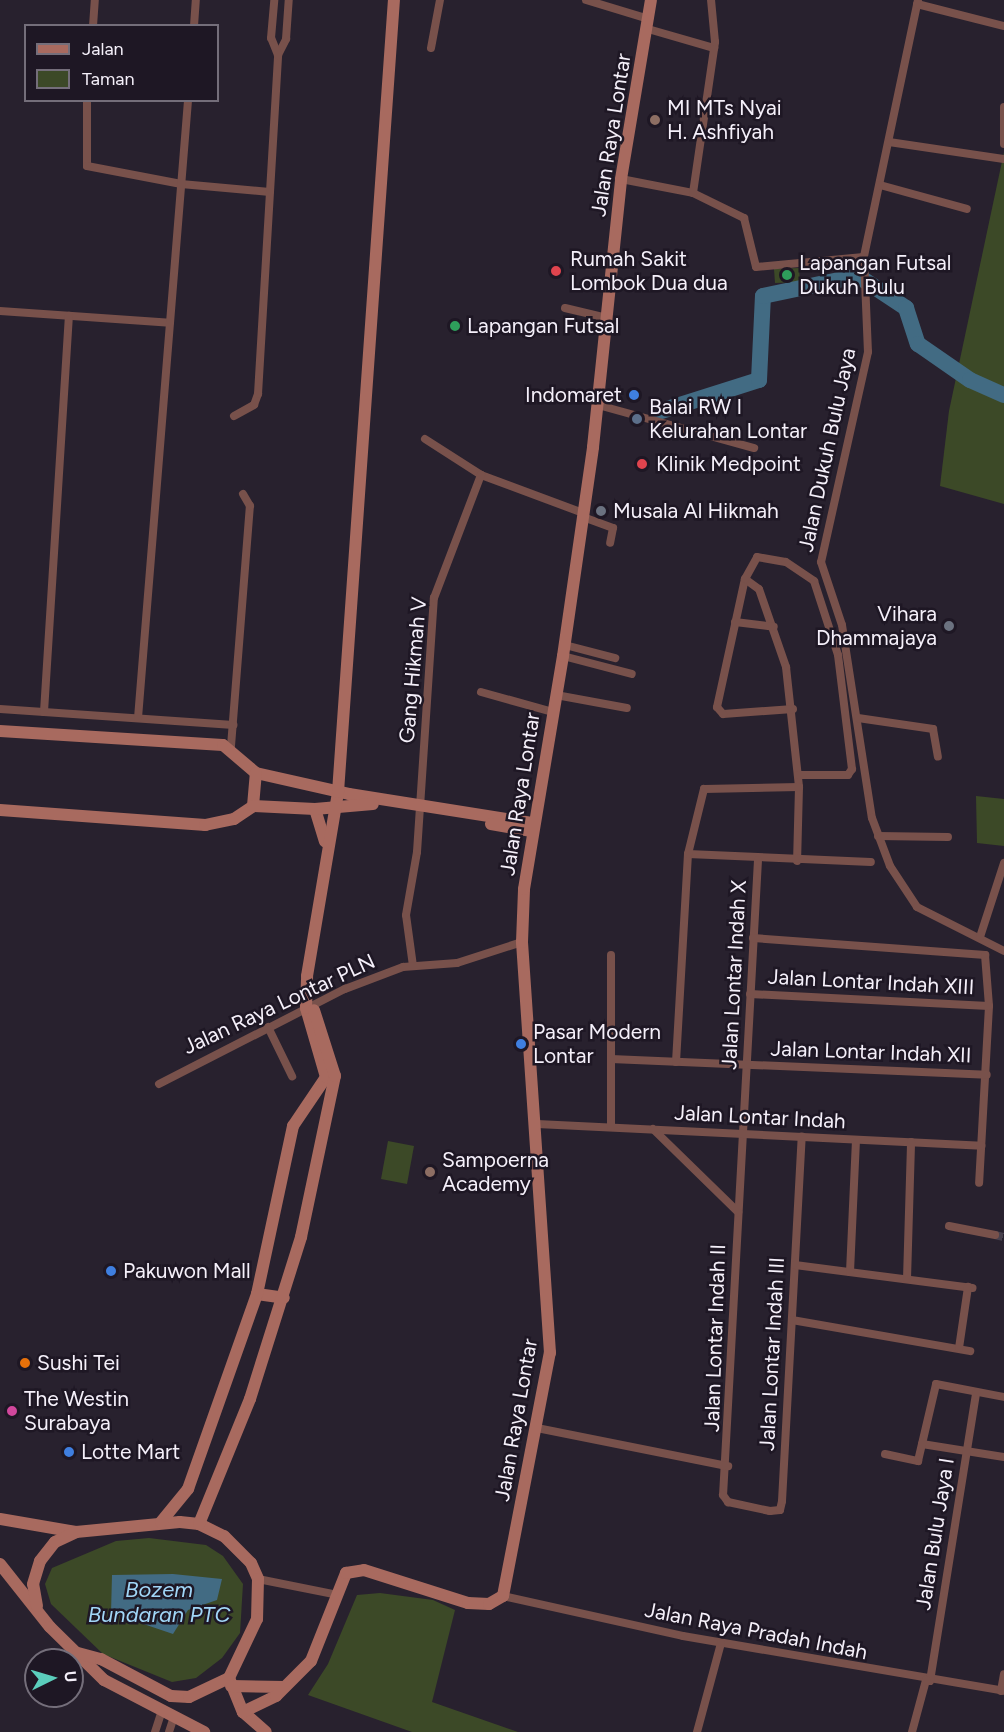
<!DOCTYPE html>
<html>
<head>
<meta charset="utf-8">
<style>
  body { margin:0 }
  #map { position:relative; width:1004px; height:1732px; overflow:hidden; background:#28212e; font-family:Figtree,sans-serif }
  div>[style] { position:absolute }
  [style*='--x'] { left:calc(var(--x)*1px); top:calc(var(--y)*1px); width:calc(var(--w)*1px); rotate:calc(var(--a)*1deg) }
  .green>* { inset:0; background:#3c4927 }
  .water>* { inset:0; background:#426b83 }
  .river>* { height:16px; margin:-8px; padding:0 8px; transform-origin:8px; border-radius:8px; background:#426b83 }
  .street-tunnel>* { height:8px; margin-top:-4px; transform-origin:0; background:repeating-linear-gradient(90deg,#47404d 0 8px,transparent 0 12px) }
  .street>* { height:8px; margin:-4px; padding:0 4px; transform-origin:4px; border-radius:4px; background:#78514b }
  .secondary>* { height:12px; margin:-6px; padding:0 6px; transform-origin:6px; border-radius:6px; background:#a86a5f }
  .dots>* { width:16px; height:16px; translate:-50% -50%; box-sizing:border-box; border:3px solid #1e1724; border-radius:50% }
  span { translate:-50% -50%; white-space:nowrap; text-align:center; line-height:1.15; -webkit-text-stroke:5px #1e1724; paint-order:stroke }
  .poi-label { font-size:21px; color:#f5f0fa }
  .left { translate:0 -50%; text-align:left }
  .right { translate:-100% -50%; text-align:right }
  .street-label { font-size:21px; color:#f5f0fa }
  .water-label { font-size:22px; color:#a1d6f7; font-style:italic }
  .legend { position:absolute; left:24px; top:24px; width:195px; height:78px; box-sizing:border-box; background:#1e1724; border:2px solid #746e7a; margin:0; padding:8px 10px; list-style:none; font-size:18px; color:#f5f0fa }
  .legend li { display:flex; align-items:center; gap:12px; height:30px }
  .legend b { width:30px; border:2px solid #746e7a }
  .north { position:absolute; left:24px; top:1648px; width:60px; height:60px; box-sizing:border-box; background:#1e1724; border:2px solid #746e7a; border-radius:50%; rotate:85deg; font-size:16px; font-weight:700; line-height:24px; text-align:center; color:#f5f0fa }
  .north::after { content:''; display:block; margin:auto; width:21px; height:27px; background:#5bcebc; clip-path:polygon(50% 0,100% 100%,50% 72%,0 100%) }
</style>
</head>
<body>
<div id="map">
  <div class="green">
    <div style="clip-path:polygon(1004px 152px,1004px 504px,940px 486px,949px 411px)"></div>
    <div style="clip-path:polygon(799px 268px,800px 282px,775px 283px,774px 269px)"></div>
    <div style="clip-path:polygon(976px 796px,1004px 799px,1004px 846px,977px 843px)"></div>
    <div style="clip-path:polygon(388px 1141px,414px 1146px,407px 1184px,381px 1179px)"></div>
    <div style="clip-path:polygon(149px 1538px,206px 1545px,223px 1556px,243px 1584px,240px 1633px,222px 1658px,196px 1678px,172px 1682px,103px 1654px,51px 1604px,45px 1584px,52px 1568px,116px 1541px)"></div>
    <div style="clip-path:polygon(380px 1593px,433px 1600px,455px 1610px,432px 1702px,518px 1732px,412px 1732px,308px 1695px,328px 1664px,357px 1595px)"></div>
  </div>
  <div class="water">
    <div style="clip-path:polygon(173px 1574px,222px 1579px,217px 1600px,188px 1610px,173px 1634px,111px 1613px,112px 1575px)"></div>
  </div>
  <div class="river">
    <div style="--x:658;--y:412;--w:106;--a:-17.6"></div>
    <div style="--x:759;--y:380;--w:84;--a:-87.3"></div>
    <div style="--x:763;--y:296;--w:97;--a:-11.9"></div>
    <div style="--x:858;--y:276;--w:58;--a:33.7"></div>
    <div style="--x:906;--y:308;--w:38;--a:72"></div>
    <div style="--x:918;--y:344;--w:63;--a:34.7"></div>
    <div style="--x:970;--y:380;--w:37;--a:24"></div>
  </div>
  <div class="street-tunnel">
    <div style="--x:995;--y:1235;--w:9;--a:13"></div>
  </div>
  <div class="street">
    <div style="--x:586;--y:0;--w:66;--a:16.8"></div>
    <div style="--x:918;--y:0;--w:263;--a:101.9"></div>
    <div style="--x:864;--y:257;--w:95;--a:87.6"></div>
    <div style="--x:868;--y:352;--w:215;--a:102.6"></div>
    <div style="--x:821;--y:562;--w:66;--a:71.6"></div>
    <div style="--x:842;--y:625;--w:195;--a:81.2"></div>
    <div style="--x:872;--y:818;--w:51;--a:69.4"></div>
    <div style="--x:890;--y:866;--w:49;--a:56.6"></div>
    <div style="--x:917;--y:907;--w:97;--a:26.8"></div>
    <div style="--x:917;--y:4;--w:90;--a:14.2"></div>
    <div style="--x:93;--y:26;--w:26;--a:-86"></div>
    <div style="--x:194;--y:26;--w:26;--a:-86"></div>
    <div style="--x:648;--y:29;--w:69;--a:16.1"></div>
    <div style="--x:431;--y:48;--w:49;--a:-79.4"></div>
    <div style="--x:278;--y:55;--w:18;--a:-63"></div>
    <div style="--x:286;--y:39;--w:39;--a:-86"></div>
    <div style="--x:87;--y:100;--w:66;--a:90"></div>
    <div style="--x:87;--y:166;--w:96;--a:10.8"></div>
    <div style="--x:181;--y:184;--w:89;--a:5.1"></div>
    <div style="--x:1004;--y:107;--w:37;--a:90"></div>
    <div style="--x:889;--y:142;--w:116;--a:8.4"></div>
    <div style="--x:621;--y:179;--w:73;--a:11"></div>
    <div style="--x:693;--y:193;--w:57;--a:26.1"></div>
    <div style="--x:744;--y:218;--w:50;--a:76.2"></div>
    <div style="--x:756;--y:267;--w:108;--a:-5.3"></div>
    <div style="--x:880;--y:185;--w:90;--a:15.4"></div>
    <div style="--x:693;--y:193;--w:153;--a:-81.7"></div>
    <div style="--x:715;--y:42;--w:42;--a:-95.4"></div>
    <div style="--x:565;--y:308;--w:43;--a:13.4"></div>
    <div style="--x:0;--y:311;--w:170;--a:4"></div>
    <div style="--x:598;--y:405;--w:162;--a:15.4"></div>
    <div style="--x:234;--y:416;--w:23;--a:-29"></div>
    <div style="--x:254;--y:405;--w:12;--a:-70"></div>
    <div style="--x:258;--y:394;--w:340;--a:-86.6"></div>
    <div style="--x:278;--y:55;--w:18;--a:-112"></div>
    <div style="--x:271;--y:38;--w:38;--a:-85"></div>
    <div style="--x:425;--y:439;--w:67;--a:32.7"></div>
    <div style="--x:481;--y:475;--w:109;--a:20.4"></div>
    <div style="--x:583;--y:517;--w:32;--a:20"></div>
    <div style="--x:613;--y:528;--w:15;--a:101"></div>
    <div style="--x:745;--y:579;--w:17;--a:36"></div>
    <div style="--x:759;--y:589;--w:83;--a:70.9"></div>
    <div style="--x:786;--y:667;--w:121;--a:83.8"></div>
    <div style="--x:799;--y:787;--w:74;--a:91.5"></div>
    <div style="--x:735;--y:622;--w:39;--a:7"></div>
    <div style="--x:565;--y:645;--w:52;--a:14.6"></div>
    <div style="--x:563;--y:656;--w:71;--a:14.6"></div>
    <div style="--x:481;--y:692;--w:75;--a:15.5"></div>
    <div style="--x:556;--y:695;--w:72;--a:10.4"></div>
    <div style="--x:0;--y:709;--w:234;--a:3.9"></div>
    <div style="--x:793;--y:709;--w:70;--a:175.9"></div>
    <div style="--x:723;--y:714;--w:9;--a:-131"></div>
    <div style="--x:717;--y:707;--w:131;--a:-77.7"></div>
    <div style="--x:745;--y:579;--w:25;--a:-61"></div>
    <div style="--x:757;--y:557;--w:29;--a:10"></div>
    <div style="--x:786;--y:562;--w:34;--a:34"></div>
    <div style="--x:814;--y:581;--w:78;--a:72"></div>
    <div style="--x:838;--y:655;--w:115;--a:83"></div>
    <div style="--x:852;--y:769;--w:7;--a:124"></div>
    <div style="--x:848;--y:775;--w:50;--a:180"></div>
    <div style="--x:44;--y:712;--w:397;--a:-86.4"></div>
    <div style="--x:138;--y:718;--w:620;--a:-85.37"></div>
    <div style="--x:858;--y:718;--w:76;--a:8.3"></div>
    <div style="--x:933;--y:729;--w:28;--a:80"></div>
    <div style="--x:224;--y:745;--w:7;--a:8"></div>
    <div style="--x:231;--y:746;--w:241;--a:-85.5"></div>
    <div style="--x:250;--y:506;--w:14;--a:-120"></div>
    <div style="--x:878;--y:836;--w:70;--a:0.8"></div>
    <div style="--x:688;--y:854;--w:183;--a:2.5"></div>
    <div style="--x:758;--y:860;--w:636;--a:93.15"></div>
    <div style="--x:723;--y:1495;--w:9;--a:54"></div>
    <div style="--x:728;--y:1502;--w:43;--a:12.1"></div>
    <div style="--x:770;--y:1511;--w:10;--a:-6"></div>
    <div style="--x:780;--y:1510;--w:9;--a:-77"></div>
    <div style="--x:782;--y:1501;--w:365;--a:-86.9"></div>
    <div style="--x:980;--y:937;--w:78;--a:-72"></div>
    <div style="--x:753;--y:938;--w:233;--a:4.2"></div>
    <div style="--x:985;--y:955;--w:51;--a:85.5"></div>
    <div style="--x:989;--y:1006;--w:177;--a:93.2"></div>
    <div style="--x:413;--y:966;--w:51;--a:-97.8"></div>
    <div style="--x:406;--y:915;--w:64;--a:-80.1"></div>
    <div style="--x:417;--y:852;--w:255;--a:-86.2"></div>
    <div style="--x:434;--y:598;--w:132;--a:-69.1"></div>
    <div style="--x:750;--y:994;--w:239;--a:2.9"></div>
    <div style="--x:268;--y:1027;--w:55;--a:63.9"></div>
    <div style="--x:611;--y:1059;--w:376;--a:2.4"></div>
    <div style="--x:676;--y:1062;--w:208;--a:-86.7"></div>
    <div style="--x:688;--y:854;--w:67;--a:-76.2"></div>
    <div style="--x:704;--y:789;--w:95;--a:-1.2"></div>
    <div style="--x:159;--y:1084;--w:209;--a:-27.1"></div>
    <div style="--x:345;--y:989;--w:62;--a:-20.8"></div>
    <div style="--x:403;--y:967;--w:54;--a:-4.2"></div>
    <div style="--x:457;--y:963;--w:68;--a:-17.9"></div>
    <div style="--x:537;--y:1124;--w:445;--a:2.8"></div>
    <div style="--x:611;--y:1127;--w:172;--a:-90"></div>
    <div style="--x:653;--y:1129;--w:119;--a:44.3"></div>
    <div style="--x:949;--y:1226;--w:47;--a:11.1"></div>
    <div style="--x:795;--y:1265;--w:179;--a:7.4"></div>
    <div style="--x:850;--y:1272;--w:132;--a:-87.4"></div>
    <div style="--x:907;--y:1279;--w:137;--a:-88.3"></div>
    <div style="--x:792;--y:1320;--w:181;--a:9.9"></div>
    <div style="--x:959;--y:1348;--w:62;--a:-81.6"></div>
    <div style="--x:537;--y:1428;--w:195;--a:11.3"></div>
    <div style="--x:922;--y:1444;--w:83;--a:9"></div>
    <div style="--x:885;--y:1454;--w:34;--a:12"></div>
    <div style="--x:918;--y:1461;--w:79;--a:-76.8"></div>
    <div style="--x:936;--y:1384;--w:69;--a:10.8"></div>
    <div style="--x:258;--y:1579;--w:76;--a:11.3"></div>
    <div style="--x:503;--y:1596;--w:184;--a:12.5"></div>
    <div style="--x:683;--y:1636;--w:326;--a:9.7"></div>
    <div style="--x:930;--y:1681;--w:292;--a:-80.9"></div>
    <div style="--x:1001;--y:1691;--w:17;--a:-80"></div>
    <div style="--x:155;--y:1732;--w:22;--a:-72"></div>
    <div style="--x:169;--y:1732;--w:16;--a:-72"></div>
    <div style="--x:697;--y:1732;--w:92;--a:-74.9"></div>
    <div style="--x:912;--y:1732;--w:54;--a:-74.9"></div>
  </div>
  <div class="secondary">
    <div style="--x:0;--y:731;--w:223;--a:3.6"></div>
    <div style="--x:223;--y:745;--w:43;--a:40.3"></div>
    <div style="--x:256;--y:773;--w:95;--a:12.7"></div>
    <div style="--x:349;--y:794;--w:185;--a:9"></div>
    <div style="--x:253;--y:806;--w:33;--a:-85"></div>
    <div style="--x:315;--y:809;--w:34;--a:73"></div>
    <div style="--x:0;--y:810;--w:206;--a:4.2"></div>
    <div style="--x:205;--y:825;--w:30;--a:-12"></div>
    <div style="--x:234;--y:819;--w:23;--a:-34"></div>
    <div style="--x:253;--y:806;--w:62;--a:2.8"></div>
    <div style="--x:315;--y:809;--w:58;--a:-4.9"></div>
    <div style="--x:491;--y:824;--w:41;--a:9.9"></div>
    <div style="--x:257;--y:1294;--w:27;--a:8"></div>
    <div style="--x:0;--y:1519;--w:77;--a:9.7"></div>
    <div style="--x:76;--y:1532;--w:104;--a:-5.5"></div>
    <div style="--x:180;--y:1522;--w:19;--a:6"></div>
    <div style="--x:199;--y:1524;--w:28;--a:26"></div>
    <div style="--x:224;--y:1536;--w:38;--a:45"></div>
    <div style="--x:251;--y:1563;--w:17;--a:66"></div>
    <div style="--x:258;--y:1579;--w:40;--a:91.4"></div>
    <div style="--x:257;--y:1619;--w:65;--a:115.4"></div>
    <div style="--x:229;--y:1678;--w:37;--a:68"></div>
    <div style="--x:243;--y:1712;--w:30;--a:41"></div>
    <div style="--x:161;--y:1522;--w:43;--a:-50.7"></div>
    <div style="--x:188;--y:1489;--w:207;--a:-70.5"></div>
    <div style="--x:257;--y:1294;--w:172;--a:-77.9"></div>
    <div style="--x:293;--y:1126;--w:59;--a:-56"></div>
    <div style="--x:326;--y:1077;--w:72;--a:-106.2"></div>
    <div style="--x:306;--y:1008;--w:32;--a:-88"></div>
    <div style="--x:307;--y:976;--w:187;--a:-80.4"></div>
    <div style="--x:338;--y:792;--w:794;--a:-85.96"></div>
    <div style="--x:199;--y:1524;--w:135;--a:-67.8"></div>
    <div style="--x:250;--y:1399;--w:170;--a:-72.5"></div>
    <div style="--x:301;--y:1237;--w:165;--a:-78.1"></div>
    <div style="--x:335;--y:1076;--w:69;--a:-107.7"></div>
    <div style="--x:0;--y:1564;--w:80;--a:51.6"></div>
    <div style="--x:50;--y:1627;--w:76;--a:44.5"></div>
    <div style="--x:104;--y:1680;--w:113;--a:27.5"></div>
    <div style="--x:37;--y:1606;--w:22;--a:-100"></div>
    <div style="--x:33;--y:1584;--w:24;--a:-73"></div>
    <div style="--x:40;--y:1561;--w:24;--a:-52"></div>
    <div style="--x:55;--y:1542;--w:23;--a:-25"></div>
    <div style="--x:78;--y:1653;--w:24;--a:15"></div>
    <div style="--x:101;--y:1659;--w:79;--a:27.9"></div>
    <div style="--x:171;--y:1696;--w:18;--a:3"></div>
    <div style="--x:189;--y:1697;--w:44;--a:-25.4"></div>
    <div style="--x:231;--y:1686;--w:53;--a:1.1"></div>
    <div style="--x:243;--y:1712;--w:37;--a:-26"></div>
    <div style="--x:276;--y:1696;--w:49;--a:-45"></div>
    <div style="--x:311;--y:1661;--w:95;--a:-68.3"></div>
    <div style="--x:346;--y:1573;--w:18;--a:-9"></div>
    <div style="--x:364;--y:1570;--w:109;--a:17.6"></div>
    <div style="--x:468;--y:1603;--w:21;--a:3"></div>
    <div style="--x:489;--y:1604;--w:16;--a:-30"></div>
    <div style="--x:503;--y:1596;--w:248;--a:-79.1"></div>
    <div style="--x:550;--y:1353;--w:412;--a:-93.9"></div>
    <div style="--x:522;--y:942;--w:53;--a:-87.8"></div>
    <div style="--x:524;--y:889;--w:236;--a:-80.5"></div>
    <div style="--x:563;--y:656;--w:211;--a:-81.8"></div>
    <div style="--x:593;--y:447;--w:269;--a:-84"></div>
    <div style="--x:621;--y:179;--w:181;--a:-80.5"></div>
  </div>
  <div class="dots">
    <div style="left:655px;top:120px;background:#8d6e63"></div>
    <div style="left:556px;top:271px;background:#e0444e"></div>
    <div style="left:787px;top:275px;background:#2e9e5b"></div>
    <div style="left:455px;top:326px;background:#2e9e5b"></div>
    <div style="left:634px;top:395px;background:#3f7fe0"></div>
    <div style="left:637px;top:419px;background:#5c6f8a"></div>
    <div style="left:642px;top:464px;background:#e0444e"></div>
    <div style="left:601px;top:511px;background:#6b7280"></div>
    <div style="left:949px;top:626px;background:#6b7280"></div>
    <div style="left:521px;top:1044px;background:#3f7fe0"></div>
    <div style="left:430px;top:1172px;background:#8d6e63"></div>
    <div style="left:111px;top:1271px;background:#3f7fe0"></div>
    <div style="left:25px;top:1363px;background:#e8710a"></div>
    <div style="left:12px;top:1411px;background:#d1479c"></div>
    <div style="left:69px;top:1452px;background:#3f7fe0"></div>
  </div>
  <div class="poi-label">
    <span class="left" style="left:667px;top:120px">MI MTs Nyai<br>H. Ashfiyah</span>
    <span class="left" style="left:570px;top:271px">Rumah Sakit<br>Lombok Dua dua</span>
    <span class="left" style="left:799px;top:275px">Lapangan Futsal<br>Dukuh Bulu</span>
    <span class="left" style="left:467px;top:326px">Lapangan Futsal</span>
    <span class="right" style="left:622px;top:395px">Indomaret</span>
    <span class="left" style="left:649px;top:419px">Balai RW I<br>Kelurahan Lontar</span>
    <span class="left" style="left:656px;top:464px">Klinik Medpoint</span>
    <span class="left" style="left:613px;top:511px">Musala Al Hikmah</span>
    <span class="right" style="left:937px;top:626px">Vihara<br>Dhammajaya</span>
    <span class="left" style="left:533px;top:1044px">Pasar Modern<br>Lontar</span>
    <span class="left" style="left:442px;top:1172px">Sampoerna<br>Academy</span>
    <span class="left" style="left:123px;top:1271px">Pakuwon Mall</span>
    <span class="left" style="left:37px;top:1363px">Sushi Tei</span>
    <span class="left" style="left:24px;top:1411px">The Westin<br>Surabaya</span>
    <span class="left" style="left:81px;top:1452px">Lotte Mart</span>
  </div>
  <div class="street-label">
    <span style="left:611px;top:135px;rotate:-81deg">Jalan Raya Lontar</span>
    <span style="left:827px;top:450px;rotate:-78deg">Jalan Dukuh Bulu Jaya</span>
    <span style="left:413px;top:670px;rotate:-85deg">Gang Hikmah V</span>
    <span style="left:520px;top:794px;rotate:-81deg">Jalan Raya Lontar</span>
    <span style="left:734px;top:975px;rotate:-87deg">Jalan Lontar Indah X</span>
    <span style="left:871px;top:982px;rotate:3deg">Jalan Lontar Indah XIII</span>
    <span style="left:279px;top:1004px;rotate:-25deg">Jalan Raya Lontar PLN</span>
    <span style="left:871px;top:1052px;rotate:2deg">Jalan Lontar Indah XII</span>
    <span style="left:760px;top:1117px;rotate:3deg">Jalan Lontar Indah</span>
    <span style="left:715px;top:1338px;rotate:-88deg">Jalan Lontar Indah II</span>
    <span style="left:772px;top:1354px;rotate:-87deg">Jalan Lontar Indah III</span>
    <span style="left:516px;top:1420px;rotate:-80deg">Jalan Raya Lontar</span>
    <span style="left:935px;top:1534px;rotate:-81deg">Jalan Bulu Jaya I</span>
    <span style="left:756px;top:1631px;rotate:11deg">Jalan Raya Pradah Indah</span>
  </div>
  <div class="water-label">
    <span style="left:159px;top:1602px">Bozem<br>Bundaran PTC</span>
  </div>
  <ul class="legend">
  <li><b style="height:8px;background:#a86a5f"></b>Jalan</li>
  <li><b style="height:16px;background:#3c4927"></b>Taman</li>
  </ul>
  <div class="north">U</div>
</div>
</body>
</html>
